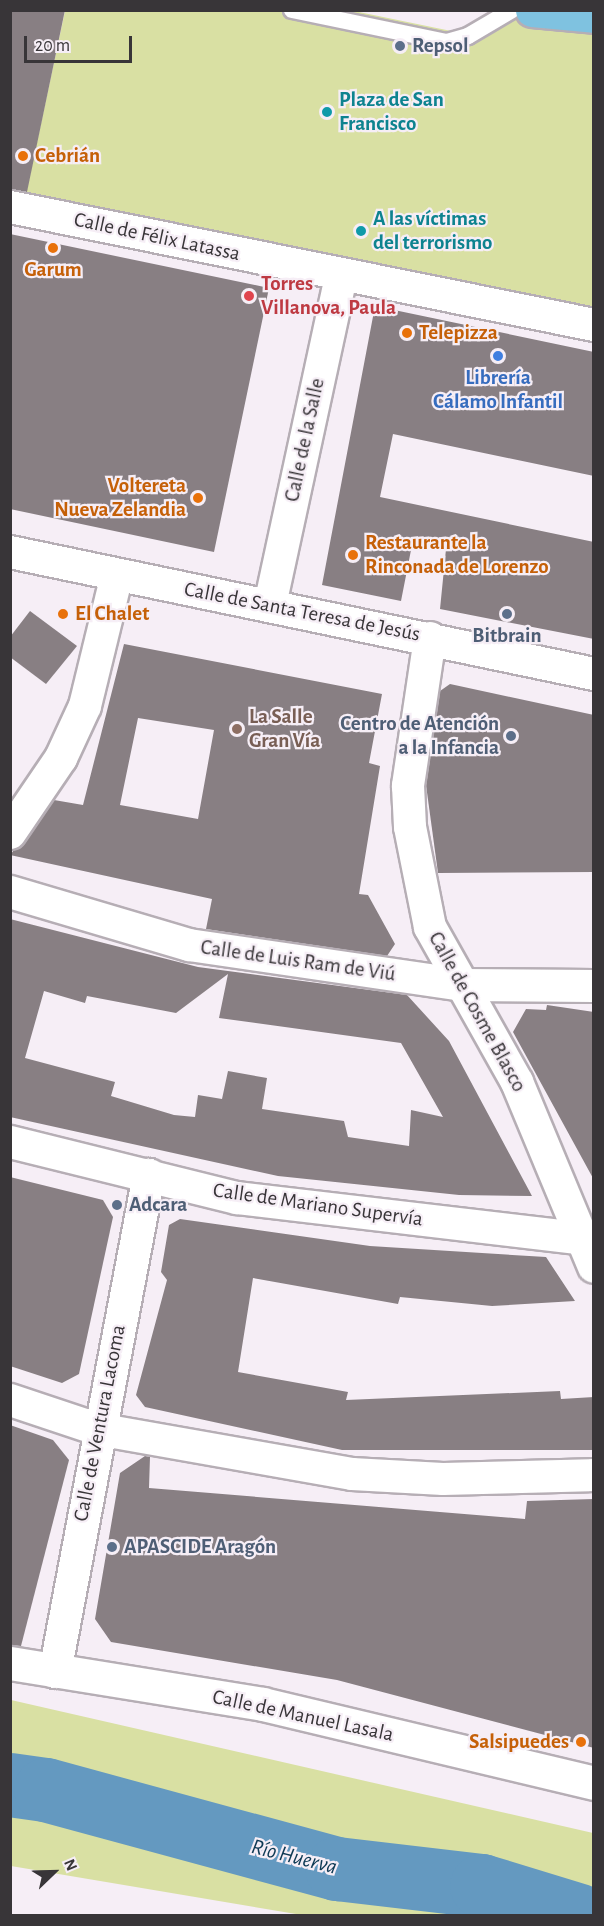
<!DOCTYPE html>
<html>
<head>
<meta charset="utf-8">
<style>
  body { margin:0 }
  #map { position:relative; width:604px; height:1926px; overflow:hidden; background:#f6eef6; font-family:"Alegreya Sans",sans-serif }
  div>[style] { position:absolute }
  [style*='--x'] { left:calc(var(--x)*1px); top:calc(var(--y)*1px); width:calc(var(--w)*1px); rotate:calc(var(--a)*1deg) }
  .green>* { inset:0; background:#d9e0a3 }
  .river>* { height:64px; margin:-32px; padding:0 32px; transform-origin:32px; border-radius:32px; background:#6499c0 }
  .building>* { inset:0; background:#887f83 }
  .roads { filter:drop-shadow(2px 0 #b6aeb5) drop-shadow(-2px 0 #b6aeb5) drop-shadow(0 2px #b6aeb5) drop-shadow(0 -2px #b6aeb5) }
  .lane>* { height:16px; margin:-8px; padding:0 8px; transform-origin:8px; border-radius:8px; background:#fff }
  .street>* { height:32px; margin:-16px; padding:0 16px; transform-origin:16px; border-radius:16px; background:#fff }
  .secondary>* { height:33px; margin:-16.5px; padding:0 16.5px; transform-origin:16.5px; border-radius:16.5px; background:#fff }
  .primary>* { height:33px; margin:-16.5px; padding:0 16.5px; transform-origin:16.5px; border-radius:16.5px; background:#7fc2e0 }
  .dots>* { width:16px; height:16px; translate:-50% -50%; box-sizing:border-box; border:3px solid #f6eef6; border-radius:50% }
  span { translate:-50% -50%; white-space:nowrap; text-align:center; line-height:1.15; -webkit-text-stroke:4.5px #f6eef6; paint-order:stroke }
  .service-label { font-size:21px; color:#4e5e75; font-weight:700 }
  .left { translate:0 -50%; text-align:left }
  .right { translate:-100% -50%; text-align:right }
  .culture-label { font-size:21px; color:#0d838f; font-weight:700 }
  .food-label { font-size:21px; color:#c56008; font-weight:700 }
  .street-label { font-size:21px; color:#383538 }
  .health-label { font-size:21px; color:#be3a42; font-weight:700 }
  .shop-label { font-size:21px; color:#366cbe; font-weight:700 }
  .education-label { font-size:21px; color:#785e54; font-weight:700 }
  .water-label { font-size:22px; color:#0d3954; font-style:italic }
  .frame { position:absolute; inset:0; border:12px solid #383538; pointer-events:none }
  .north { position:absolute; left:24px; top:1842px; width:60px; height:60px; -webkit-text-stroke:4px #f6eef6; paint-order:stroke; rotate:67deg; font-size:16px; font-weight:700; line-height:24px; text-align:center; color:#383538 }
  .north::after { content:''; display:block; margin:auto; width:21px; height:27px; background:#383538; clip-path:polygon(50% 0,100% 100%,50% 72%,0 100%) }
  .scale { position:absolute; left:24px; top:36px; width:108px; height:27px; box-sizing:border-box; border:3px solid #383538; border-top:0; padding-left:8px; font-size:18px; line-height:21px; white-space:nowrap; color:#383538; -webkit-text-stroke:4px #f6eef6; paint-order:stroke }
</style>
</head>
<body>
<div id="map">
  <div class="green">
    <div style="clip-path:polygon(65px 11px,354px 11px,456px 32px,494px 11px,593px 27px,594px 313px,26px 194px)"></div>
    <div style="clip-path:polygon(11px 1700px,593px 1833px,593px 1915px,302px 1915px,11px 1866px)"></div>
  </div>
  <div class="river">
    <div style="--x:10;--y:1785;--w:36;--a:8"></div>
    <div style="--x:46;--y:1790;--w:302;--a:15.2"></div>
    <div style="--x:337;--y:1869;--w:146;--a:6.7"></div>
    <div style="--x:482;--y:1886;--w:102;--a:17"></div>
  </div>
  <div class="building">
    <div style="clip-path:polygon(10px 10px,65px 10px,27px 192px,10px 189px)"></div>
    <div style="clip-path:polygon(10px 234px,269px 288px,214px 552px,10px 509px)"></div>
    <div style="clip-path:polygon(375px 306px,594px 352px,594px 476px,393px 434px,380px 497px,594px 542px,594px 639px,440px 609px,446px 549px,412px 545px,401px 601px,322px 585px)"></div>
    <div style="clip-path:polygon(30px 611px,77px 646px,46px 684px,10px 657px,10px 637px)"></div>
    <div style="clip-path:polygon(evenodd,124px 644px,382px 694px,369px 763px,380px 766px,359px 894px,368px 895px,395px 944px,387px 956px,206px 929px,212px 899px,10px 855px,54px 800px,83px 805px,124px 644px,138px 718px,214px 730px,198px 819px,120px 805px,138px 718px)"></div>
    <div style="clip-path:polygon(450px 684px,594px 715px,594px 872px,438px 873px,426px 785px,440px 691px)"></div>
    <div style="clip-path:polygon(evenodd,10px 919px,198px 967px,407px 995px,449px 1041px,532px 1196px,459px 1195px,278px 1176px,10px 1117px,10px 919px,228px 974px,219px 1018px,401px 1043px,443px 1117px,411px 1110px,409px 1146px,348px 1137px,344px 1121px,262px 1109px,267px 1078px,228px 1071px,222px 1099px,198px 1095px,195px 1117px,174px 1115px,111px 1096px,115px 1082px,25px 1058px,44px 991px,85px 1003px,87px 996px,176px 1013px,228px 974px)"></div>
    <div style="clip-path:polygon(547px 1005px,594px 1012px,594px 1180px,513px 1032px,526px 1009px,546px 1010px)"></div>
    <div style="clip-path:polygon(10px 1177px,103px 1200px,113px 1217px,79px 1374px,62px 1383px,10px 1366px)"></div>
    <div style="clip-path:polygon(180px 1219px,370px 1246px,546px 1257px,575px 1301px,492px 1306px,400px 1297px,398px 1304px,253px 1278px,238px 1372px,348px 1392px,346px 1400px,560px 1391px,561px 1399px,594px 1397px,594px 1450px,342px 1450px,145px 1407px,136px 1395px,167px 1280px,161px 1272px,169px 1225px)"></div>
    <div style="clip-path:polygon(10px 1425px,53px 1440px,69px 1460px,21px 1646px,10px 1645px)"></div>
    <div style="clip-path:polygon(145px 1456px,150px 1457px,149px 1488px,525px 1519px,527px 1501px,594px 1499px,594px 1748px,337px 1680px,111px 1642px,95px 1619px,120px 1473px)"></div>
  </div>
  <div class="roads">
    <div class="lane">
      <div style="--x:292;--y:10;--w:158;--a:11.7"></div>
      <div style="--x:447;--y:42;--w:22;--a:-16"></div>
      <div style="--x:468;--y:36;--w:51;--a:-30.6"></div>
    </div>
    <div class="street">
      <div style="--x:10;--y:207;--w:596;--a:11.42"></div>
      <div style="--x:10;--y:552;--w:597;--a:11.8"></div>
      <div style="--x:270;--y:605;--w:337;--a:-77.8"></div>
      <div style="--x:430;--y:638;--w:150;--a:98.5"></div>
      <div style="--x:408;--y:786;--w:41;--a:87.2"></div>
      <div style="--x:410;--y:827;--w:102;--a:78.7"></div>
      <div style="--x:430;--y:927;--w:178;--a:60.7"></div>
      <div style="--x:517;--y:1082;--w:200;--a:67.4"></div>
      <div style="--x:10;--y:833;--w:91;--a:-55.8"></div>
      <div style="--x:61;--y:758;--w:57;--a:-65.2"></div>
      <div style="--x:85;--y:706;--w:135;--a:-76.3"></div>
      <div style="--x:10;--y:892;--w:187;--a:16.5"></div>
      <div style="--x:189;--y:945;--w:278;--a:8.3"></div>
      <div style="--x:464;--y:985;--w:130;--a:0.4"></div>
      <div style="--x:10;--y:1142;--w:234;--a:13.9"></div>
      <div style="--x:237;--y:1198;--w:359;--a:6.7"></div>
      <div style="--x:10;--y:1400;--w:92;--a:18.4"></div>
      <div style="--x:97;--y:1429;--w:259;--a:10"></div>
      <div style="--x:352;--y:1474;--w:91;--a:3.1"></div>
      <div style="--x:443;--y:1479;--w:151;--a:-1.5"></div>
      <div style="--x:55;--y:1672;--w:506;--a:-79.29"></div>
    </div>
    <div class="secondary">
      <div style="--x:10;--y:1663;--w:256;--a:9.2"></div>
      <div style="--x:263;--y:1704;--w:340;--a:13.4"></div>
    </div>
    <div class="primary">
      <div style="--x:532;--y:10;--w:62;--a:5.5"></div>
    </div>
  </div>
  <div class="dots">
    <div style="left:400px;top:46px;background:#5c6f8a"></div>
    <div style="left:327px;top:112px;background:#0f9aa8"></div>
    <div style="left:23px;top:156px;background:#e8710a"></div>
    <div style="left:361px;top:231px;background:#0f9aa8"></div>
    <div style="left:53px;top:248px;background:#e8710a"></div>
    <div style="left:249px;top:296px;background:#e0444e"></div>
    <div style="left:407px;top:333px;background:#e8710a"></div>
    <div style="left:498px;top:356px;background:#3f7fe0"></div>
    <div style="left:198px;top:498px;background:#e8710a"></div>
    <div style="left:353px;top:555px;background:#e8710a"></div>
    <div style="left:63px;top:614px;background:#e8710a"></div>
    <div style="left:507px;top:614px;background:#5c6f8a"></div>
    <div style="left:237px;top:729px;background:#8d6e63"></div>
    <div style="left:511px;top:736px;background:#5c6f8a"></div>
    <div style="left:117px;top:1205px;background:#5c6f8a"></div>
    <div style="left:112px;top:1547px;background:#5c6f8a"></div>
    <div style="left:581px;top:1742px;background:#e8710a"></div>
  </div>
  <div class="service-label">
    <span class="left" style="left:412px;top:46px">Repsol</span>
    <span style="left:507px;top:636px">Bitbrain</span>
    <span class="right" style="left:499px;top:736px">Centro de Atención<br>a la Infancia</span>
    <span class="left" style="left:129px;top:1205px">Adcara</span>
    <span class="left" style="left:124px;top:1547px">APASCIDE Aragón</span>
  </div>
  <div class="culture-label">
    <span class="left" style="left:339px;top:112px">Plaza de San<br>Francisco</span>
    <span class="left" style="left:373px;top:231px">A las víctimas<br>del terrorismo</span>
  </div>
  <div class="food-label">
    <span class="left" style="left:35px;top:156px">Cebrián</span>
    <span style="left:53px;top:270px">Garum</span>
    <span class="left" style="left:419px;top:333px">Telepizza</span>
    <span class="right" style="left:186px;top:498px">Voltereta<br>Nueva Zelandia</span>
    <span class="left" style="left:365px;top:555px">Restaurante la<br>Rinconada de Lorenzo</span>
    <span class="left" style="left:75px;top:614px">El Chalet</span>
    <span class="right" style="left:569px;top:1742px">Salsipuedes</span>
  </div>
  <div class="street-label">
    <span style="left:157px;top:237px;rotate:12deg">Calle de Félix Latassa</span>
    <span style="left:305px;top:440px;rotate:-78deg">Calle de la Salle</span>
    <span style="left:302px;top:612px;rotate:11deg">Calle de Santa Teresa de Jesús</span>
    <span style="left:298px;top:961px;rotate:8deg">Calle de Luis Ram de Viú</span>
    <span style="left:477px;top:1012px;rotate:61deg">Calle de Cosme Blasco</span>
    <span style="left:318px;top:1205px;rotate:8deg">Calle de Mariano Supervía</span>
    <span style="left:100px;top:1423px;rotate:-79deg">Calle de Ventura Lacoma</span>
    <span style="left:303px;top:1716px;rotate:12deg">Calle de Manuel Lasala</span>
  </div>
  <div class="health-label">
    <span class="left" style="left:261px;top:296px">Torres<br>Villanova, Paula</span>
  </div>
  <div class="shop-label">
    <span style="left:498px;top:390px">Librería<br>Cálamo Infantil</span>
  </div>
  <div class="education-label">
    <span class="left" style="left:249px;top:729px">La Salle<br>Gran Vía</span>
  </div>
  <div class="water-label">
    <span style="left:294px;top:1857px;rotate:14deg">Río Huerva</span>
  </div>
  <div class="frame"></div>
  <div class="north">N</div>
  <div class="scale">20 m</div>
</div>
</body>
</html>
